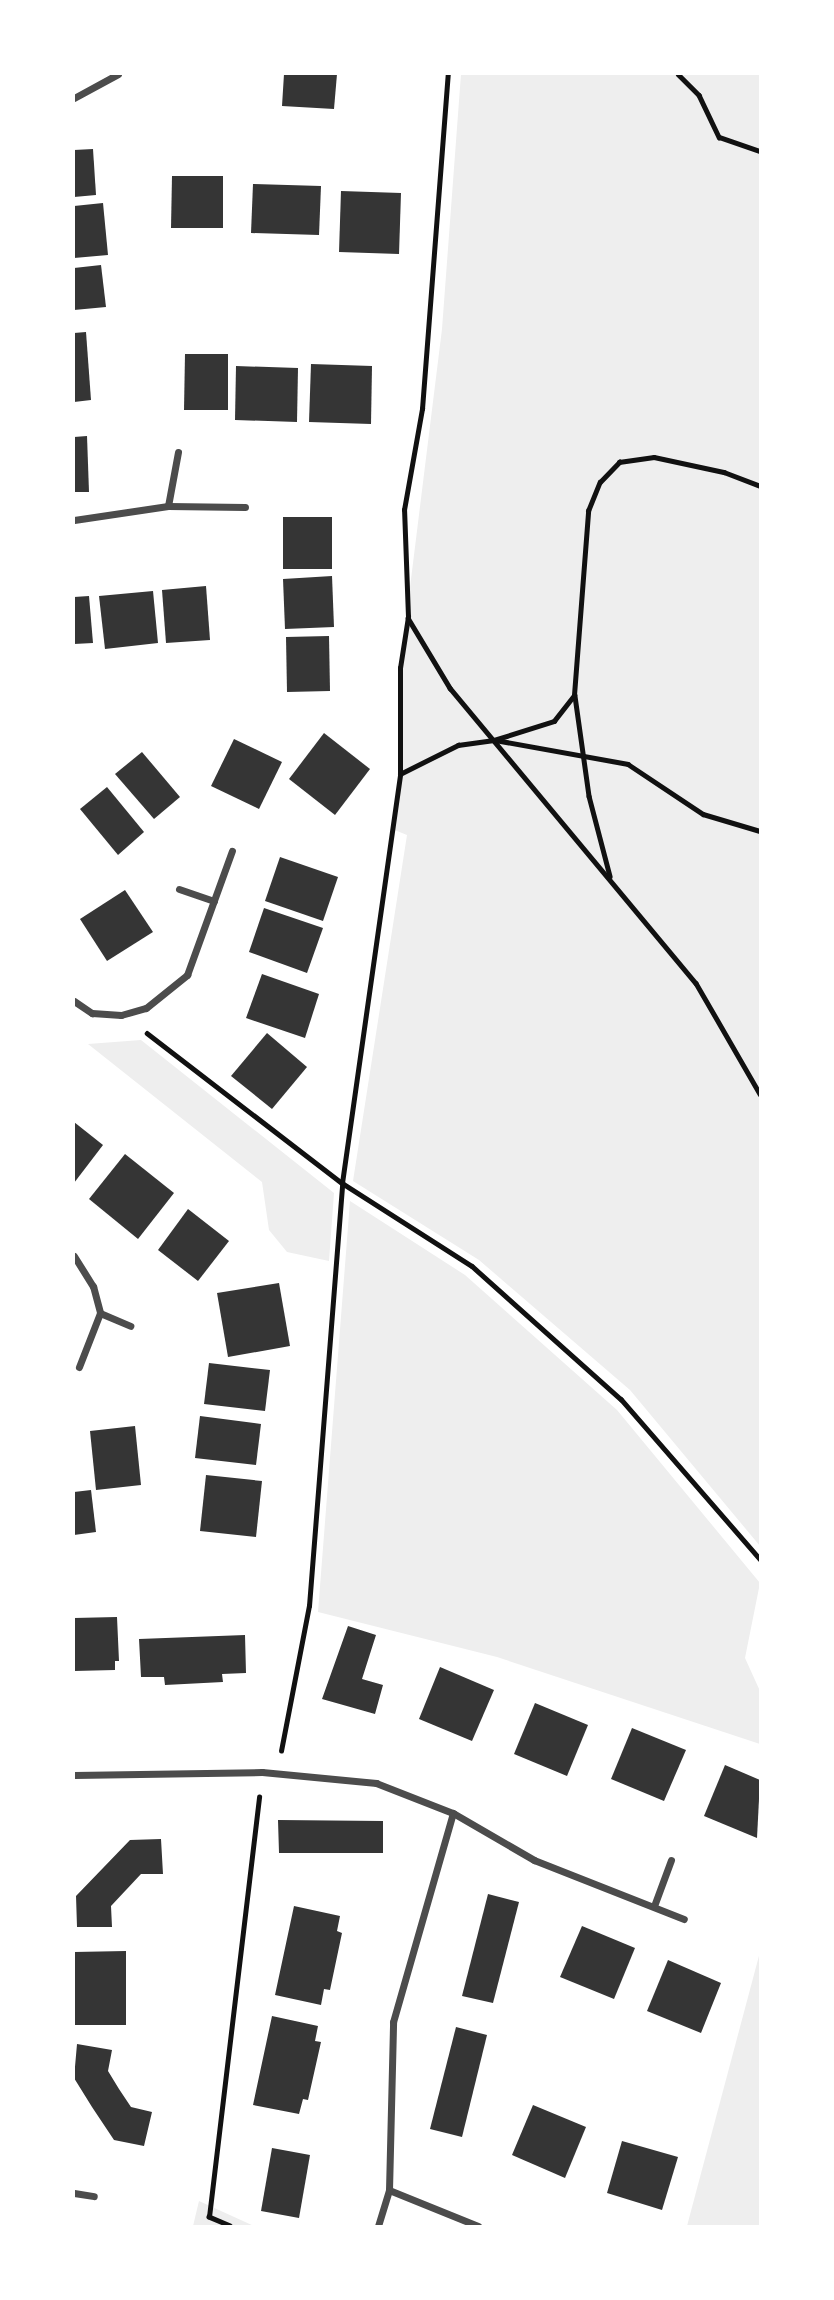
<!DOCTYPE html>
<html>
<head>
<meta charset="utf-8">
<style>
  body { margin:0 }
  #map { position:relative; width:834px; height:2300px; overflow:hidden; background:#fff; font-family:"Public Sans",sans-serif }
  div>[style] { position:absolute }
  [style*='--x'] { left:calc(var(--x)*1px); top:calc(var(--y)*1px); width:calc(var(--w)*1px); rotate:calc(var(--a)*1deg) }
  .green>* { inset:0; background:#eee }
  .building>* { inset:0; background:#353535 }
  .path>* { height:4.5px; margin:-2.25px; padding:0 2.25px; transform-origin:2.25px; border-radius:2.25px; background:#111 }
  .minor>* { height:7px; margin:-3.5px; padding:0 3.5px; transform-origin:3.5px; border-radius:3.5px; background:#4c4c4c }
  span { translate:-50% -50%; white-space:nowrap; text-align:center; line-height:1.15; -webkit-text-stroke:5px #fff; paint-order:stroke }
  .frame { position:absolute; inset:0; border:75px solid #fff; pointer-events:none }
</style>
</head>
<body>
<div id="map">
  <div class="green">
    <div style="clip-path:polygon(461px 74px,760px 74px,760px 1546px,630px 1390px,479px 1260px,353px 1181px,407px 835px,392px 829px,400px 774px,400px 668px,442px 329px)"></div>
    <div style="clip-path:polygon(141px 1040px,334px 1193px,329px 1261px,287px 1252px,269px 1230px,262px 1182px,88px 1044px)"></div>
    <div style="clip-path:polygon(350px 1201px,465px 1275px,617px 1410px,760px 1583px,745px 1658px,760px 1691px,760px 1744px,497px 1657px,318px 1612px)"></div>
    <div style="clip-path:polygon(760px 1952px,760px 2226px,687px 2226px)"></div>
    <div style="clip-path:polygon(199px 2201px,254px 2226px,193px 2226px)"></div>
  </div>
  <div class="building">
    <div style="clip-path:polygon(284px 74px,337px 74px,334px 109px,282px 106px)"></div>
    <div style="clip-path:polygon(93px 149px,96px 195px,74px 197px,74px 150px)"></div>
    <div style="clip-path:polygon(172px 176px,223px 176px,223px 228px,171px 228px)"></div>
    <div style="clip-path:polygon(253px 184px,321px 186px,319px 235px,251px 233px)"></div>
    <div style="clip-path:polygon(341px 191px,401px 193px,399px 254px,339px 252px)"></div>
    <div style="clip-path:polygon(103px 203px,108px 255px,74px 258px,74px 206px)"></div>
    <div style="clip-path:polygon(101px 265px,106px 307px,74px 310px,74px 268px)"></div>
    <div style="clip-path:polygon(86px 332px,91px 400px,74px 402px,74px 333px)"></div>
    <div style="clip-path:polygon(185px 354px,228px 354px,228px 410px,184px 410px)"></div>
    <div style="clip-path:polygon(311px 364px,372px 366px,371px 424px,309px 422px)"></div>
    <div style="clip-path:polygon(236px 366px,298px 368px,297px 422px,235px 420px)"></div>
    <div style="clip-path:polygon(87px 436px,89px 492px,74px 492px,74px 437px)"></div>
    <div style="clip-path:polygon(283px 517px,332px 517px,332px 569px,283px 569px)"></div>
    <div style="clip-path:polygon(332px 576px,334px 627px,285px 629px,283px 579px)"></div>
    <div style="clip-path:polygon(206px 586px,210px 640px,166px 643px,162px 590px)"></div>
    <div style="clip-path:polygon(153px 591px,158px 643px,105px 649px,99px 596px)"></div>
    <div style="clip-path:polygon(89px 596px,93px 643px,74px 644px,74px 597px)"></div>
    <div style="clip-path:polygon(329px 636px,330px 691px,287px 692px,286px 637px)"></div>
    <div style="clip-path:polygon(324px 733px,370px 769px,335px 815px,289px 779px)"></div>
    <div style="clip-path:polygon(234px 739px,282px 762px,259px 809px,211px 786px)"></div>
    <div style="clip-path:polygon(142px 752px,180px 797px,154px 819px,115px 774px)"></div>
    <div style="clip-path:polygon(107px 787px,144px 832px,118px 855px,80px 809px)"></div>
    <div style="clip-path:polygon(280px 857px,338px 877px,323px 921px,265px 901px)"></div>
    <div style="clip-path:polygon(125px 890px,153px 932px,107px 961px,80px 919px)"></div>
    <div style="clip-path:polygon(264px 908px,323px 928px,307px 973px,249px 952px)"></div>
    <div style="clip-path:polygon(262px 974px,319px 994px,305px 1038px,246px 1018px)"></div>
    <div style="clip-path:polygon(267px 1033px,307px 1067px,272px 1109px,231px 1076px)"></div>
    <div style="clip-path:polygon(74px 1122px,103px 1145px,74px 1183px)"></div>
    <div style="clip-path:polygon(125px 1154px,174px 1193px,138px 1239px,89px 1199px)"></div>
    <div style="clip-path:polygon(188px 1209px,229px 1241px,198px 1281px,158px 1250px)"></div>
    <div style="clip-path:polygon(279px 1283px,290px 1346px,228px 1357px,217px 1293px)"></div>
    <div style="clip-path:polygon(209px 1363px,270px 1370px,265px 1411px,204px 1404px)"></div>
    <div style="clip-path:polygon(200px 1416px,261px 1424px,256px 1465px,195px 1458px)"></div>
    <div style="clip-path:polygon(135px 1426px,141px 1485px,96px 1490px,90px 1431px)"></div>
    <div style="clip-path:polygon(206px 1475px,262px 1481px,256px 1537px,200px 1531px)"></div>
    <div style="clip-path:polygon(91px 1490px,96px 1532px,74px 1535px,74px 1492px)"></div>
    <div style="clip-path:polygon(117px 1617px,119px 1661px,115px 1661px,115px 1670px,74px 1671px,74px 1618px)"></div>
    <div style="clip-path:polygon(348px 1626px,376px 1635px,362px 1679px,383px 1685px,375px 1714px,322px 1699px)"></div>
    <div style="clip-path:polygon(245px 1635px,246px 1673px,222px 1674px,223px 1682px,165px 1685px,164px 1677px,141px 1677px,139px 1639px)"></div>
    <div style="clip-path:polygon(440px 1667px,494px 1690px,472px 1741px,419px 1719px)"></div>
    <div style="clip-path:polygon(535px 1703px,588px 1725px,567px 1776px,514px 1754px)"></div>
    <div style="clip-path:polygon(632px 1728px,686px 1750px,664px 1801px,611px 1779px)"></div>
    <div style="clip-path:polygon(725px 1765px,760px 1780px,757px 1838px,704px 1816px)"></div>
    <div style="clip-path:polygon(278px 1820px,383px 1821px,383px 1853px,279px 1853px)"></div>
    <div style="clip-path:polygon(161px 1839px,163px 1874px,141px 1874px,111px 1906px,112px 1927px,77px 1927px,76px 1896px,130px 1840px)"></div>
    <div style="clip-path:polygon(488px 1894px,519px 1902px,493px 2003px,462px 1996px)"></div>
    <div style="clip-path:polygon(294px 1906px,340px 1916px,337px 1931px,342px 1933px,330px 1990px,324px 1989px,321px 2005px,275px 1995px)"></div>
    <div style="clip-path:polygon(582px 1926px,635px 1948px,614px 1999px,560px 1977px)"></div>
    <div style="clip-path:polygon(126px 1951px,126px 2025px,74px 2025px,74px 1952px)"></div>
    <div style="clip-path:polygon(668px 1960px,721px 1983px,701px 2033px,647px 2011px)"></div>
    <div style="clip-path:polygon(272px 2016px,318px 2026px,315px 2041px,321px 2042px,308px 2100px,303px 2099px,299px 2114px,253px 2105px)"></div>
    <div style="clip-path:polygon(456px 2027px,487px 2035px,462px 2137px,430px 2129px)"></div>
    <div style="clip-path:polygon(77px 2044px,112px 2050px,108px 2071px,119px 2089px,131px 2107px,152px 2112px,144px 2146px,114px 2140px,92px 2107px,74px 2078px)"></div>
    <div style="clip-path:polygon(533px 2105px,586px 2127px,565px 2178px,512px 2155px)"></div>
    <div style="clip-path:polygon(622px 2141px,678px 2157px,662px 2210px,607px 2193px)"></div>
    <div style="clip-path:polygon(272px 2148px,310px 2155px,299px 2218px,261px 2211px)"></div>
  </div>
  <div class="path">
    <div style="--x:678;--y:74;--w:30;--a:45"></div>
    <div style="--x:699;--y:95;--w:47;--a:64.5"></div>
    <div style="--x:719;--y:137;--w:43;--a:18.9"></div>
    <div style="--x:408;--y:618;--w:82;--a:59"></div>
    <div style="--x:450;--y:688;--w:384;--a:50.2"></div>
    <div style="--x:696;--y:983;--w:128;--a:60"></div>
    <div style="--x:575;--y:696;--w:101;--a:82"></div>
    <div style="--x:589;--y:796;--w:83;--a:75.3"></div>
    <div style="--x:495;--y:740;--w:135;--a:10.2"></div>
    <div style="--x:628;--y:764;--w:90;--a:33.7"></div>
    <div style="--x:703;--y:814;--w:59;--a:16.6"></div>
    <div style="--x:400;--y:774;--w:65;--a:-26.6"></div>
    <div style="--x:458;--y:745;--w:36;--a:-8"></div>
    <div style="--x:494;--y:740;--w:63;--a:-17.6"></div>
    <div style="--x:554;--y:721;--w:33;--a:-52"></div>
    <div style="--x:574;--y:695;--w:185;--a:-85.6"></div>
    <div style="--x:588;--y:511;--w:31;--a:-68"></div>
    <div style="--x:600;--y:482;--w:28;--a:-46"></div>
    <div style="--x:619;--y:462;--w:35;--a:-8"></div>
    <div style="--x:654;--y:457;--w:72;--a:12.1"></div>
    <div style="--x:724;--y:472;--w:39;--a:21"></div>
    <div style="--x:147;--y:1033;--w:246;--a:37.6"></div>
    <div style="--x:342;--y:1183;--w:154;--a:32.6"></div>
    <div style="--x:472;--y:1266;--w:200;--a:41.8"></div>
    <div style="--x:621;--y:1399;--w:212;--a:49"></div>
    <div style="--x:281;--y:1751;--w:148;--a:-79.1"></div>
    <div style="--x:309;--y:1606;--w:424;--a:-85.5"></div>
    <div style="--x:342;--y:1183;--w:413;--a:-81.9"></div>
    <div style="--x:400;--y:774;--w:106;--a:-90"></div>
    <div style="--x:400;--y:668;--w:52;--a:-81.1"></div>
    <div style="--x:408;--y:617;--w:107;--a:-92.1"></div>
    <div style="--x:404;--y:510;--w:103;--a:-79.9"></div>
    <div style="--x:422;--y:409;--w:336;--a:-85.6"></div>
    <div style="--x:230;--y:2226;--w:23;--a:-157"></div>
    <div style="--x:209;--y:2217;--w:423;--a:-83.2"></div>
  </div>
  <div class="minor">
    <div style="--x:74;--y:98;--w:50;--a:-28.6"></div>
    <div style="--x:168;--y:506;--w:55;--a:-79.5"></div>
    <div style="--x:74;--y:520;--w:95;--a:-8.5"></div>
    <div style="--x:168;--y:506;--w:77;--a:0.7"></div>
    <div style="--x:179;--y:889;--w:37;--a:19"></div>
    <div style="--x:74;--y:1001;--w:22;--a:34"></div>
    <div style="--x:92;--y:1013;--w:29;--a:4"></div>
    <div style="--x:121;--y:1015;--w:26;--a:-16"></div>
    <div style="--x:146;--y:1008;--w:53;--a:-38.8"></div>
    <div style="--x:187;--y:975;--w:132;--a:-70.1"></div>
    <div style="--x:74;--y:1256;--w:36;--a:58"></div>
    <div style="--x:93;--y:1286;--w:28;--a:75"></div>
    <div style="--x:100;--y:1313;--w:58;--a:111.3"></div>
    <div style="--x:100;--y:1313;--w:33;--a:23"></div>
    <div style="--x:74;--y:1775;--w:188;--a:-0.9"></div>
    <div style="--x:262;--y:1772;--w:115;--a:5.5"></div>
    <div style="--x:376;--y:1783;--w:83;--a:21.3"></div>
    <div style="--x:453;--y:1813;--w:94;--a:30.1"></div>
    <div style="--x:534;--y:1860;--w:161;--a:21.5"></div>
    <div style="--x:654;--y:1906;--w:49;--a:-69.7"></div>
    <div style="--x:389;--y:2190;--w:96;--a:22"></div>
    <div style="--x:74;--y:2193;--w:20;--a:9"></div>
    <div style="--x:378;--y:2226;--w:38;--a:-73"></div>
    <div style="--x:389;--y:2190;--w:168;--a:-88.6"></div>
    <div style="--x:393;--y:2022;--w:217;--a:-74"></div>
  </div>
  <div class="frame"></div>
</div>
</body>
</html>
